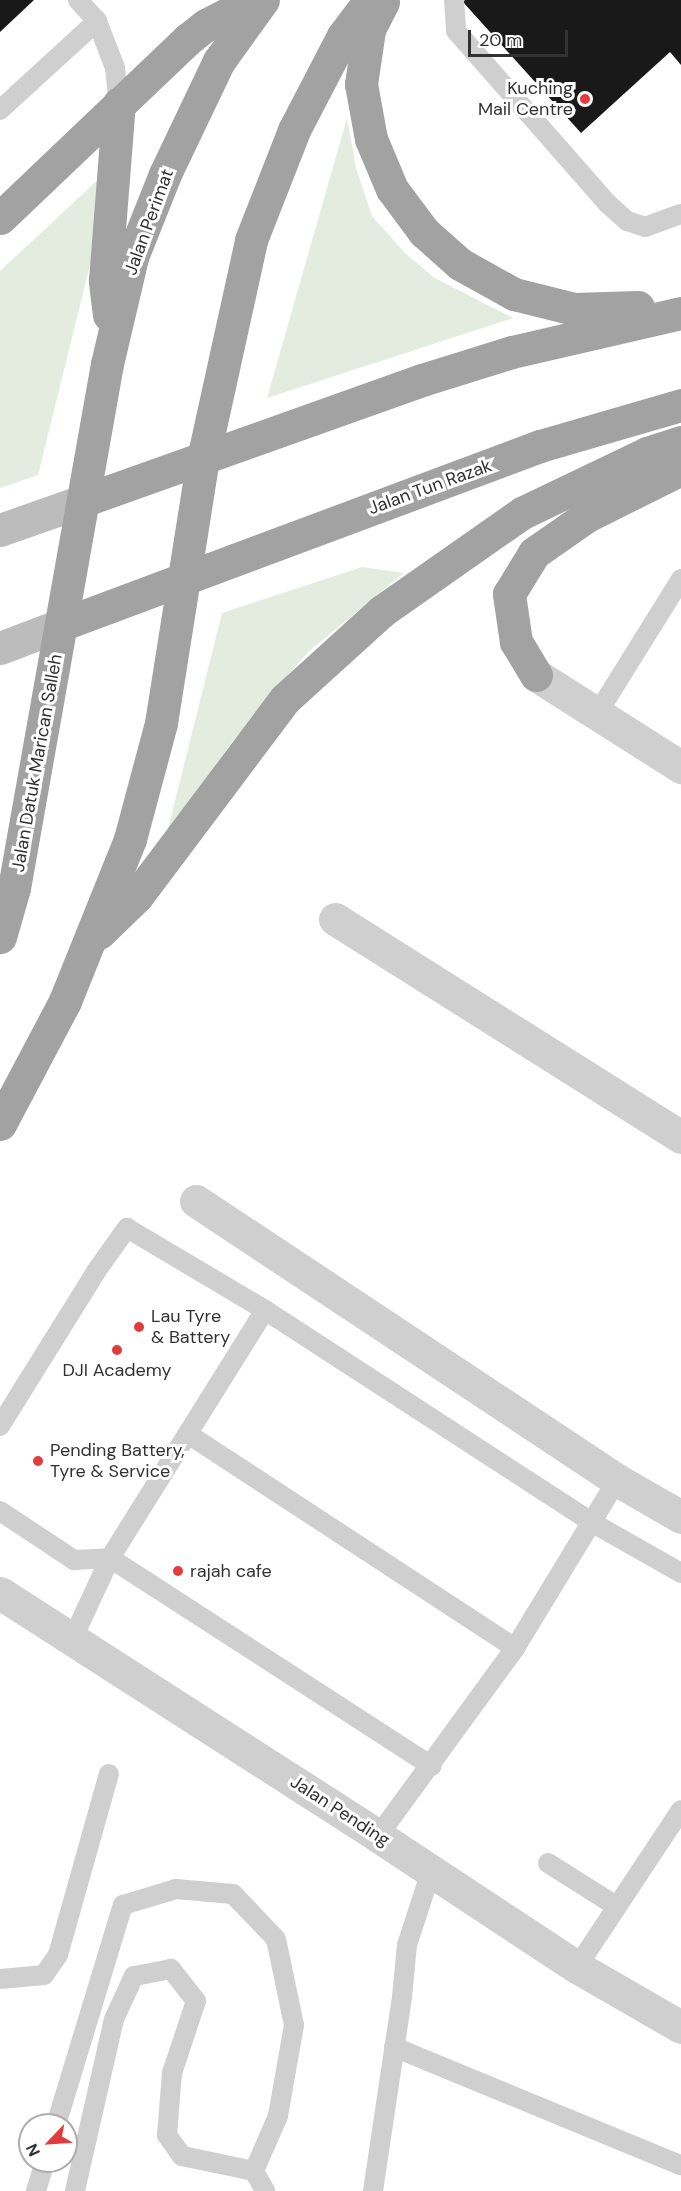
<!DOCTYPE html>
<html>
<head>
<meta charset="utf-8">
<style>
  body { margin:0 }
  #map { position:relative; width:681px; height:2191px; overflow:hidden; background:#fff; font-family:"DM Sans",sans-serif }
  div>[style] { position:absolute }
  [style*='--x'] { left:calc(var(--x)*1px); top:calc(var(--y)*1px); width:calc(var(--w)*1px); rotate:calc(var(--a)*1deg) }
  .green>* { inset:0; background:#e4ebdf }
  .building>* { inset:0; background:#191919 }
  .service>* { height:20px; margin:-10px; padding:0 10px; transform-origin:10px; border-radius:10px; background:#cfcfcf }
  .minor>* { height:33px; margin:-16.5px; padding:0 16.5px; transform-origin:16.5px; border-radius:16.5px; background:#cfcfcf }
  .tertiary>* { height:33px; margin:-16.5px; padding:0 16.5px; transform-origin:16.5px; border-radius:16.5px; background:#cfcfcf }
  .secondary>* { height:33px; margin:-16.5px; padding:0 16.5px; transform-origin:16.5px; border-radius:16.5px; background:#bcbcbc }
  .trunk>* { height:33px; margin:-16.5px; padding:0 16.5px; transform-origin:16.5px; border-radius:16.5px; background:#a2a2a2 }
  .dots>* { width:16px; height:16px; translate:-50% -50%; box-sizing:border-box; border:3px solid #fff; border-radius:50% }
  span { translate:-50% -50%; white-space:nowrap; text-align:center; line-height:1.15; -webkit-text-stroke:6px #fff; paint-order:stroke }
  .poi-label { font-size:18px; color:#323232 }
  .right { translate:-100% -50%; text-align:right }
  .left { translate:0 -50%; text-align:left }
  .street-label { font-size:18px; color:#323232 }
  .north { position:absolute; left:18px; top:2113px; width:60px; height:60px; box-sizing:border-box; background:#fff; border:2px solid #adadad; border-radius:50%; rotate:245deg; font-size:16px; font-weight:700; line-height:24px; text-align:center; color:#323232 }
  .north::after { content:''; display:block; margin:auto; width:21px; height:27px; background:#e13d3e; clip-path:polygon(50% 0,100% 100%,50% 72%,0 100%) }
  .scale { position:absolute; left:468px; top:30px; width:100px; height:27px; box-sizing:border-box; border:3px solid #323232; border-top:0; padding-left:8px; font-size:18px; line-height:21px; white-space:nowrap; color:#323232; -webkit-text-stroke:4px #fff; paint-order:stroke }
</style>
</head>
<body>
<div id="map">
  <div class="green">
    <div style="clip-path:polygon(347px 118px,356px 168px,372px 216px,404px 252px,433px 277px,513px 318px,267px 398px)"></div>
    <div style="clip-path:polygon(115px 164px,38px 475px,0 488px,0 271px)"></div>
    <div style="clip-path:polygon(362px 567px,404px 573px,308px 652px,232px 742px,167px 833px,222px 613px)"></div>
  </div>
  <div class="building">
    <div style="clip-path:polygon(0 0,34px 0,0 32px)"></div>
    <div style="clip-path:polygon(465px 0,681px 0,681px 65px,670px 52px,581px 133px,463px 2px)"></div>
  </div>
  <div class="service">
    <div style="--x:78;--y:0;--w:28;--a:48"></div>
    <div style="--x:97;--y:21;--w:50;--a:69"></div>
    <div style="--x:115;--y:68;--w:36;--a:84"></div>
    <div style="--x:454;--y:0;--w:31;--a:86"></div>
    <div style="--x:456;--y:31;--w:229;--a:48.7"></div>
    <div style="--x:607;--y:203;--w:27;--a:42"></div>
    <div style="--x:627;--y:221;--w:19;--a:18"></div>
    <div style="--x:645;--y:227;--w:38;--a:-20"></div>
    <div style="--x:0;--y:110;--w:132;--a:-42.5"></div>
    <div style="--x:597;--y:714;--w:159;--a:-58.1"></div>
    <div style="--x:0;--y:1426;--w:184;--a:-58.1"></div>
    <div style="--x:97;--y:1270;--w:52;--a:-54.5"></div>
    <div style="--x:127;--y:1228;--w:161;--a:30.7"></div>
    <div style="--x:265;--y:1310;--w:391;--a:33"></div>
    <div style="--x:593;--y:1523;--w:101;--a:29.6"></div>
    <div style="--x:188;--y:1434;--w:391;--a:33.2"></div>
    <div style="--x:0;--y:1511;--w:89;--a:33.5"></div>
    <div style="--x:74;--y:1560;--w:36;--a:-3"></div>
    <div style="--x:110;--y:1558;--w:383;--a:32.9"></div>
    <div style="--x:72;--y:1640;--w:90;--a:-65.1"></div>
    <div style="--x:110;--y:1558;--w:292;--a:-58"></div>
    <div style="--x:378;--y:1836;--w:233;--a:-53.9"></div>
    <div style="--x:515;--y:1648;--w:197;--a:-58.7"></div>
    <div style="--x:548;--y:1863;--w:80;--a:32.3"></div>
    <div style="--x:577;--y:1967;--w:188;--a:-56.5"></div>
    <div style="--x:0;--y:1979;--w:44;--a:-5.2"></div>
    <div style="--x:44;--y:1975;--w:24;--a:-55"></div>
    <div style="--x:58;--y:1955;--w:188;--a:-74.3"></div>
    <div style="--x:394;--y:2047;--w:310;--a:22.4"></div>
    <div style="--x:56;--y:2125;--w:230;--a:-73.1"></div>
    <div style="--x:123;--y:1905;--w:55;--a:-16.8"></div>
    <div style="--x:176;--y:1889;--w:57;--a:5"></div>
    <div style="--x:233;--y:1894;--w:62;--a:46.3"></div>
    <div style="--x:276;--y:1939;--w:88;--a:78.2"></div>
    <div style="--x:294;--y:2025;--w:92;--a:100"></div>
    <div style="--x:278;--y:2116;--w:60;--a:113.6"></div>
    <div style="--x:254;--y:2171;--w:74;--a:-168.2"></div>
    <div style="--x:182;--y:2156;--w:26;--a:-126"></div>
    <div style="--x:167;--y:2135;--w:62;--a:-85.4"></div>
    <div style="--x:172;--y:2073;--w:76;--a:-71.6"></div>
    <div style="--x:196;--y:2001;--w:41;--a:-128"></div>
    <div style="--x:171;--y:1969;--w:38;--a:169"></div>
    <div style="--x:134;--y:1976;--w:47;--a:114.9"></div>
    <div style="--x:114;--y:2019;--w:176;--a:102.8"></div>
    <div style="--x:254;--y:2171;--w:23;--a:61"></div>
    <div style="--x:36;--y:2191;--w:31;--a:-73"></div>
    <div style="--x:373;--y:2191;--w:196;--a:-81.5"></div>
    <div style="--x:402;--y:1997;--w:52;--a:-84.5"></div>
    <div style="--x:407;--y:1945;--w:78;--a:-72"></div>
  </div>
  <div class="minor">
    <div style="--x:536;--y:675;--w:172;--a:32.4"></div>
    <div style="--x:335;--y:919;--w:409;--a:32.2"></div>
    <div style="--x:196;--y:1201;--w:505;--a:33.53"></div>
    <div style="--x:617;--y:1480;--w:74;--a:30"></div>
  </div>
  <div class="tertiary">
    <div style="--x:0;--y:1593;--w:449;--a:32.7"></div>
    <div style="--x:378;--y:1836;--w:238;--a:33.4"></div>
    <div style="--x:577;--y:1967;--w:120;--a:30"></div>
  </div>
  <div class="secondary">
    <div style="--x:0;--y:530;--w:90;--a:-19.4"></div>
    <div style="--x:0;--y:648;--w:67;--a:-20.9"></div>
  </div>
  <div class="trunk">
    <div style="--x:383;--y:2;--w:31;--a:117"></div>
    <div style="--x:369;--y:30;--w:55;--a:98.4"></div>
    <div style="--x:361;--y:84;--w:56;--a:79.7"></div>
    <div style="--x:371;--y:139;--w:54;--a:67.2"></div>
    <div style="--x:392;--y:189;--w:54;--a:53.3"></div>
    <div style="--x:424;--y:232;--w:48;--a:41.6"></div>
    <div style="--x:460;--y:264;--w:62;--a:29.1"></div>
    <div style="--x:514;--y:294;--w:62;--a:14"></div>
    <div style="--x:574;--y:309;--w:64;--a:-1.8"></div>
    <div style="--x:0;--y:218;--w:260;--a:-43.6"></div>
    <div style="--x:188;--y:39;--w:23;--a:-38"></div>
    <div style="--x:206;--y:25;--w:54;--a:-27.5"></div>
    <div style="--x:109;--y:315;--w:35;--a:-97"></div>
    <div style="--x:105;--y:280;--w:177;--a:-85.5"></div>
    <div style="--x:85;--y:500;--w:358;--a:-19.6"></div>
    <div style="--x:422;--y:380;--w:94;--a:-17.3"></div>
    <div style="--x:512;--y:352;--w:173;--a:-13"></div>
    <div style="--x:63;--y:624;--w:509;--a:-20.46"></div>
    <div style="--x:540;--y:446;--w:147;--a:-16.2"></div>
    <div style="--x:536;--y:675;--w:39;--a:-121"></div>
    <div style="--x:516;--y:642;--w:49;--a:-98.3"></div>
    <div style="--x:509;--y:594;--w:48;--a:-58.6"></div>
    <div style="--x:534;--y:553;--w:65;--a:-34.9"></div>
    <div style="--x:587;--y:516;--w:105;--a:-26.6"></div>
    <div style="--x:99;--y:933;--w:53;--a:-44.2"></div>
    <div style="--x:137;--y:896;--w:246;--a:-53.1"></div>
    <div style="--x:285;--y:699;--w:131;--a:-42.2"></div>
    <div style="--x:382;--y:611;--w:171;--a:-35"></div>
    <div style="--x:522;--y:513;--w:139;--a:-25.6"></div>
    <div style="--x:647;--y:453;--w:36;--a:-18"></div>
    <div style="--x:0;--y:937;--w:51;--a:-74.1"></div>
    <div style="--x:14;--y:888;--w:532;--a:-79.94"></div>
    <div style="--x:107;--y:364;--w:110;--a:-76.8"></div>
    <div style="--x:132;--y:257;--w:89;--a:-68.3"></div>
    <div style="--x:165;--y:174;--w:125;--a:-64.5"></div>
    <div style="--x:219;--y:61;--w:75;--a:-54.2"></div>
    <div style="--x:0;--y:1124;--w:139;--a:-62.1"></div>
    <div style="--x:65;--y:1001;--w:175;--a:-68.1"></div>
    <div style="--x:130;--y:839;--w:120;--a:-75"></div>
    <div style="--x:161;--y:723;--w:267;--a:-81"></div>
    <div style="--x:203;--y:459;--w:224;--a:-77.6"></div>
    <div style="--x:251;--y:240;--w:118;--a:-68.6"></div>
    <div style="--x:294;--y:130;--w:106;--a:-62.5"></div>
    <div style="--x:343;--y:36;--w:45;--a:-53.1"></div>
  </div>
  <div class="dots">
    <div style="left:585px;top:99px;background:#e13d3e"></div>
    <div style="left:139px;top:1327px;background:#e13d3e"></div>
    <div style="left:117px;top:1350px;background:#e13d3e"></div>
    <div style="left:38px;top:1461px;background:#e13d3e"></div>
    <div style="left:178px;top:1571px;background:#e13d3e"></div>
  </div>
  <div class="poi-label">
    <span class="right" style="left:573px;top:99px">Kuching<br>Mail Centre</span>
    <span class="left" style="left:151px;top:1327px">Lau Tyre<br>&amp; Battery</span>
    <span style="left:117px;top:1370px">DJI Academy</span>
    <span class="left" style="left:50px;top:1461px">Pending Battery,<br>Tyre &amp; Service</span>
    <span class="left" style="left:190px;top:1571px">rajah cafe</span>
  </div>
  <div class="street-label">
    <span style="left:149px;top:222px;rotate:-70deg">Jalan Perimat</span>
    <span style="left:430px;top:487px;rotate:-20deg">Jalan Tun Razak</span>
    <span style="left:37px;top:763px;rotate:-80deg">Jalan Datuk Marican Salleh</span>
    <span style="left:340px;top:1811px;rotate:33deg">Jalan Pending</span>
  </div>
  <div class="north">N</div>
  <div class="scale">20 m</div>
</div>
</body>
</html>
